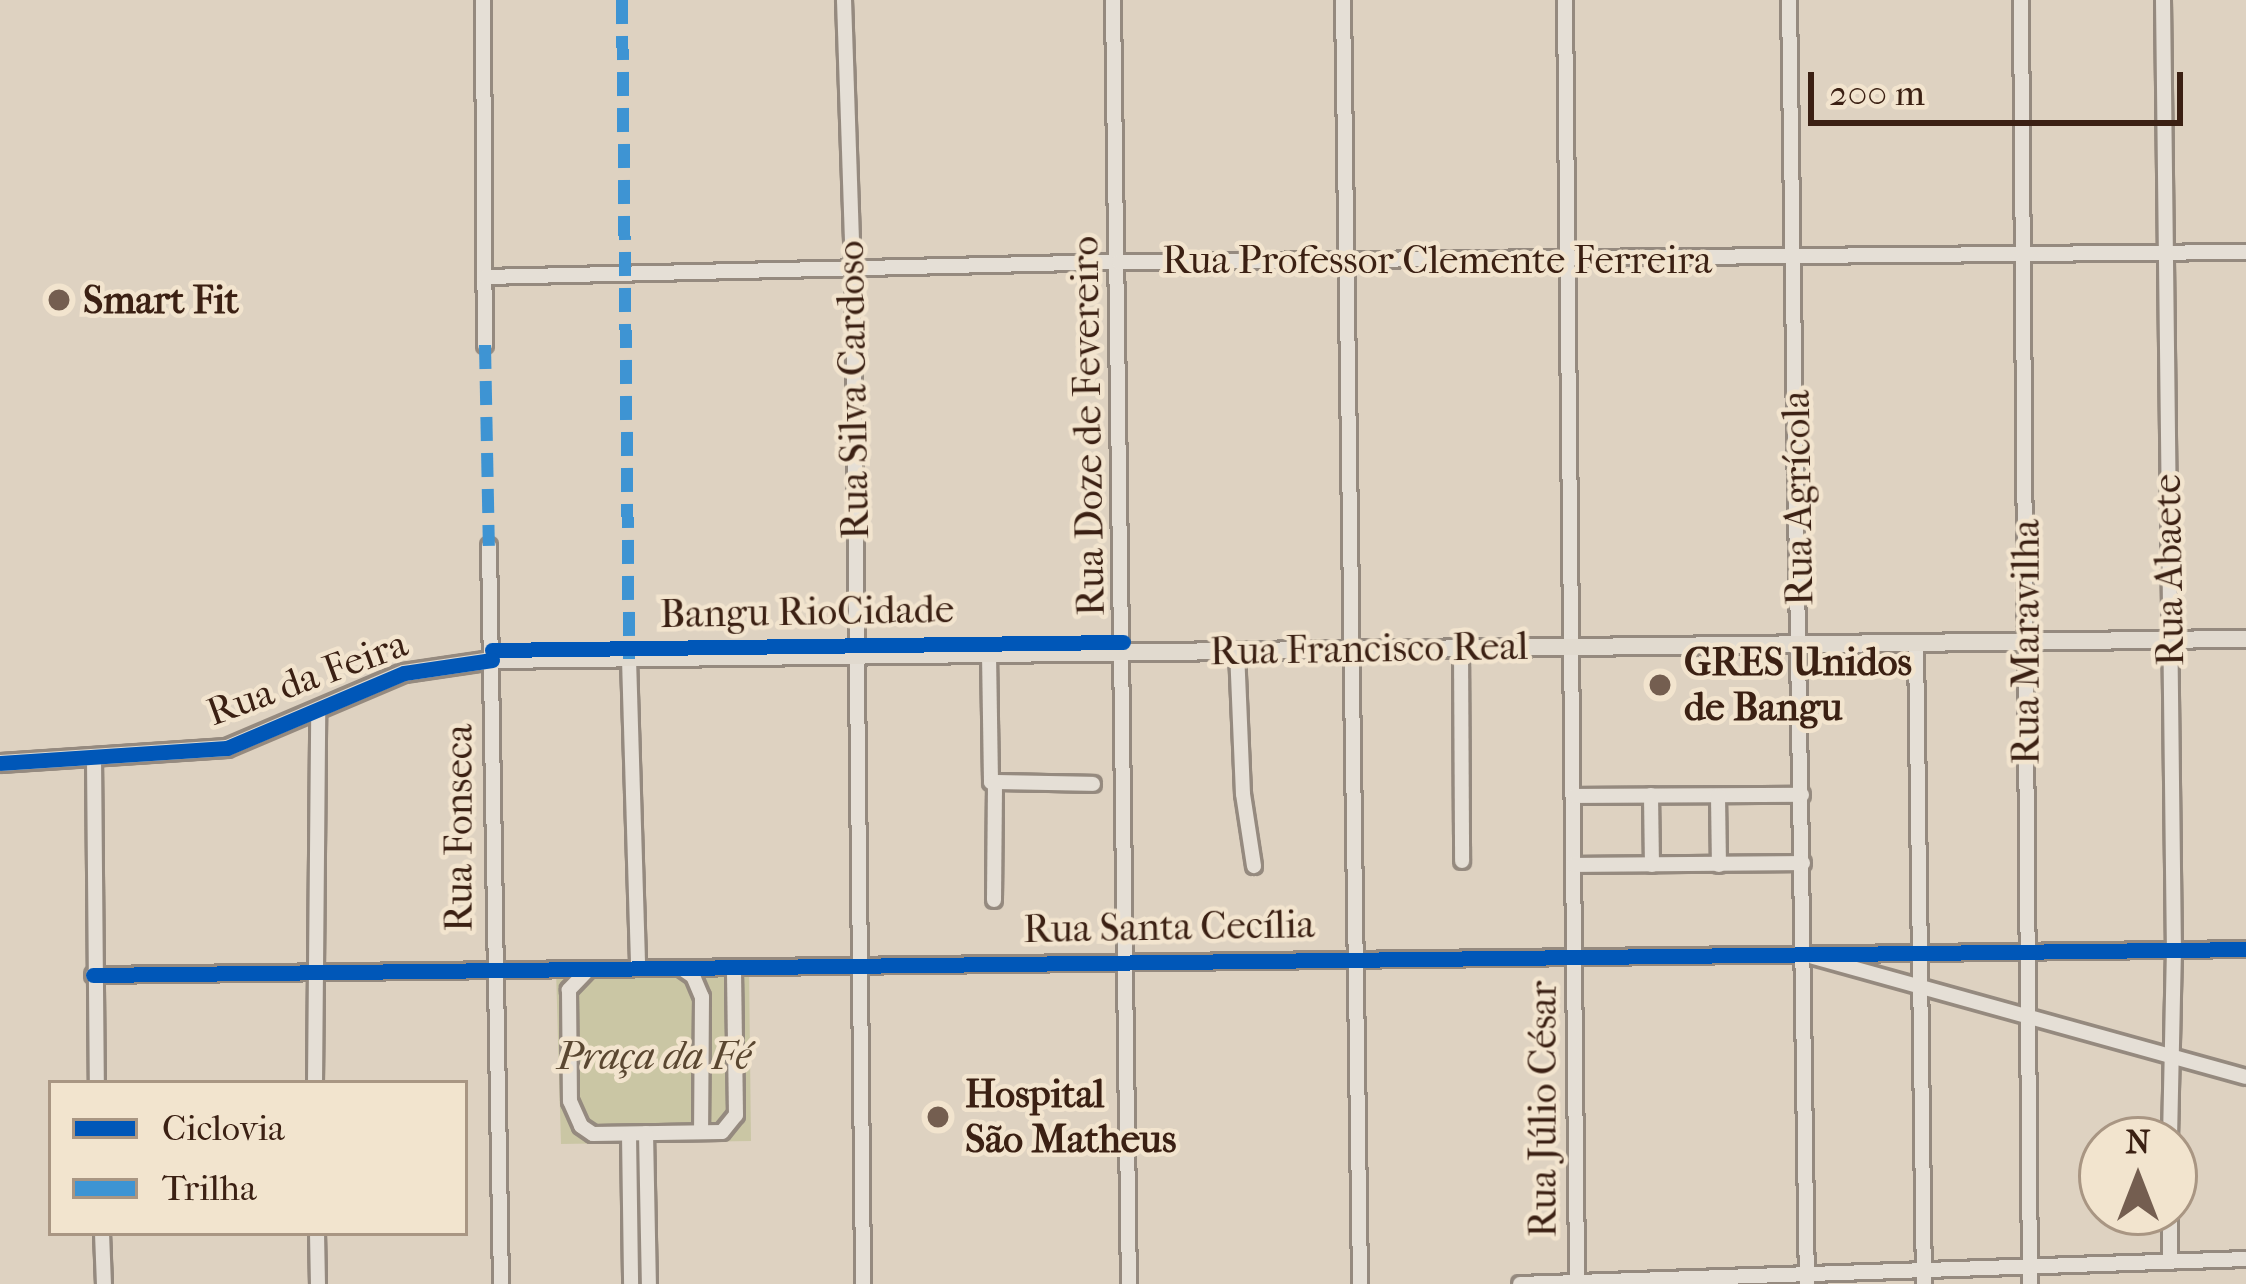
<!DOCTYPE html>
<html>
<head>
<meta charset="utf-8">
<style>
  body { margin:0 }
  #map { position:relative; width:2246px; height:1284px; overflow:hidden; background:#ded2c1; font-family:"IM FELL French Canon",serif }
  div>[style] { position:absolute }
  [style*='--x'] { left:calc(var(--x)*1px); top:calc(var(--y)*1px); width:calc(var(--w)*1px); rotate:calc(var(--a)*1deg) }
  .green>* { inset:0; background:#cac6a4 }
  .roads { filter:drop-shadow(3px 0 #958a7f) drop-shadow(-3px 0 #958a7f) drop-shadow(0 3px #958a7f) drop-shadow(0 -3px #958a7f) }
  .minor>* { height:14px; margin:-7px; padding:0 7px; transform-origin:7px; border-radius:7px; background:#e5dfd6 }
  .major>* { height:16px; margin:-8px; padding:0 8px; transform-origin:8px; border-radius:8px; background:#e1dacf }
  .quiet>* { height:12px; margin-top:-6px; transform-origin:0; background:repeating-linear-gradient(90deg,#3e94d3 0 24px,transparent 0 36px) }
  .cycleway>* { height:15px; margin:-7.5px; padding:0 7.5px; transform-origin:7.5px; border-radius:7.5px; background:#0057b8 }
  .dots>* { width:33px; height:33px; translate:-50% -50%; box-sizing:border-box; border:6px solid #f2e4ce; border-radius:50% }
  span { translate:-50% -50%; white-space:nowrap; text-align:center; line-height:1.15; -webkit-text-stroke:9px #f2e4ce; paint-order:stroke }
  .street-label { font-size:39px; color:#3b2013 }
  .poi-label { font-size:39px; color:#3b2013; font-weight:700 }
  .left { translate:0 -50%; text-align:left }
  .park-label { font-size:39px; color:#5a4731; font-style:italic }
  .legend { position:absolute; left:48px; top:1080px; width:420px; height:156px; box-sizing:border-box; background:#f2e4ce; border:3px solid #a99683; margin:0; padding:15px 21px; list-style:none; font-size:36px; color:#3b2013 }
  .legend li { display:flex; align-items:center; gap:24px; height:60px }
  .legend b { width:60px; border:3px solid #a99683 }
  .north { position:absolute; left:2078px; top:1116px; width:120px; height:120px; box-sizing:border-box; background:#f2e4ce; border:3px solid #a99683; border-radius:50%; rotate:0deg; font-size:33px; font-weight:700; line-height:48px; text-align:center; color:#3b2013 }
  .north::after { content:''; display:block; margin:auto; width:42px; height:54px; background:#745e50; clip-path:polygon(50% 0,100% 100%,50% 72%,0 100%) }
  .scale { position:absolute; left:1808px; top:72px; width:375px; height:54px; box-sizing:border-box; border:6px solid #3b2013; border-top:0; padding-left:15px; font-size:36px; line-height:42px; white-space:nowrap; color:#3b2013; -webkit-text-stroke:9px #f2e4ce; paint-order:stroke }
</style>
</head>
<body>
<div id="map">
  <div class="green">
    <div style="clip-path:polygon(749px 967px,751px 1141px,561px 1144px,556px 970px)"></div>
  </div>
  <div class="roads">
    <div class="minor">
      <div style="--x:483;--y:0;--w:345;--a:89.7"></div>
      <div style="--x:844;--y:0;--w:270;--a:88.1"></div>
      <div style="--x:853;--y:270;--w:1014;--a:89.43"></div>
      <div style="--x:1113;--y:0;--w:1284;--a:89.29"></div>
      <div style="--x:1343;--y:0;--w:1284;--a:89.24"></div>
      <div style="--x:1565;--y:0;--w:1284;--a:89.46"></div>
      <div style="--x:1789;--y:0;--w:1284;--a:89.2"></div>
      <div style="--x:2021;--y:0;--w:1284;--a:89.6"></div>
      <div style="--x:2163;--y:0;--w:948;--a:89.34"></div>
      <div style="--x:2174;--y:948;--w:192;--a:91.2"></div>
      <div style="--x:485;--y:277;--w:634;--a:-1.36"></div>
      <div style="--x:1119;--y:262;--w:1127;--a:-0.51"></div>
      <div style="--x:489;--y:546;--w:738;--a:89.07"></div>
      <div style="--x:1916;--y:642;--w:642;--a:89.29"></div>
      <div style="--x:1461;--y:648;--w:213;--a:89.7"></div>
      <div style="--x:1237;--y:651;--w:143;--a:87.6"></div>
      <div style="--x:1243;--y:794;--w:73;--a:81.3"></div>
      <div style="--x:989;--y:654;--w:128;--a:89.1"></div>
      <div style="--x:991;--y:782;--w:102;--a:1.1"></div>
      <div style="--x:629;--y:659;--w:309;--a:88.3"></div>
      <div style="--x:94;--y:758;--w:325;--a:89.5"></div>
      <div style="--x:1651;--y:795;--w:70;--a:89.2"></div>
      <div style="--x:1573;--y:796;--w:229;--a:-0.3"></div>
      <div style="--x:1718;--y:796;--w:69;--a:89.2"></div>
      <div style="--x:1574;--y:865;--w:229;--a:-0.5"></div>
      <div style="--x:994;--y:900;--w:116;--a:-89.5"></div>
      <div style="--x:1813;--y:957;--w:449;--a:15.5"></div>
      <div style="--x:681;--y:968;--w:14;--a:34"></div>
      <div style="--x:693;--y:976;--w:23;--a:67"></div>
      <div style="--x:702;--y:997;--w:135;--a:90.4"></div>
      <div style="--x:588;--y:970;--w:28;--a:134"></div>
      <div style="--x:569;--y:990;--w:111;--a:89.5"></div>
      <div style="--x:570;--y:1101;--w:27;--a:66"></div>
      <div style="--x:581;--y:1126;--w:14;--a:34"></div>
      <div style="--x:593;--y:1134;--w:129;--a:-0.9"></div>
      <div style="--x:722;--y:1132;--w:22;--a:-51"></div>
      <div style="--x:736;--y:1115;--w:148;--a:-90.8"></div>
      <div style="--x:93;--y:975;--w:2153;--a:-0.69"></div>
      <div style="--x:315;--y:1083;--w:374;--a:-89.5"></div>
      <div style="--x:646;--y:1133;--w:151;--a:88.9"></div>
      <div style="--x:629;--y:1134;--w:150;--a:89.2"></div>
      <div style="--x:2170;--y:1212;--w:50;--a:90"></div>
      <div style="--x:102;--y:1233;--w:51;--a:87.8"></div>
      <div style="--x:317;--y:1233;--w:51;--a:88.9"></div>
      <div style="--x:1520;--y:1284;--w:726;--a:-1.97"></div>
    </div>
    <div class="major">
      <div style="--x:0;--y:763;--w:227;--a:-3.8"></div>
      <div style="--x:227;--y:748;--w:192;--a:-23"></div>
      <div style="--x:404;--y:673;--w:89;--a:-8.4"></div>
      <div style="--x:492;--y:660;--w:1754;--a:-0.69"></div>
    </div>
  </div>
  <div class="quiet">
    <div style="--x:622;--y:0;--w:659;--a:89.39"></div>
    <div style="--x:485;--y:345;--w:201;--a:88.9"></div>
  </div>
  <div class="cycleway">
    <div style="--x:492;--y:650;--w:631;--a:-0.73"></div>
    <div style="--x:0;--y:763;--w:227;--a:-3.8"></div>
    <div style="--x:227;--y:748;--w:192;--a:-23"></div>
    <div style="--x:404;--y:673;--w:89;--a:-8.4"></div>
    <div style="--x:93;--y:975;--w:2153;--a:-0.69"></div>
  </div>
  <div class="dots">
    <div style="left:59px;top:300px;background:#745e50"></div>
    <div style="left:1660px;top:685px;background:#745e50"></div>
    <div style="left:938px;top:1117px;background:#745e50"></div>
  </div>
  <div class="street-label">
    <span style="left:1437px;top:260px">Rua Professor Clemente Ferreira</span>
    <span style="left:853px;top:390px;rotate:-91deg">Rua Silva Cardoso</span>
    <span style="left:1088px;top:426px;rotate:-91deg">Rua Doze de Fevereiro</span>
    <span style="left:1798px;top:498px;rotate:-91deg">Rua Agrícola</span>
    <span style="left:2169px;top:570px;rotate:-91deg">Rua Abaete</span>
    <span style="left:807px;top:612px;rotate:-1deg">Bangu RioCidade</span>
    <span style="left:2026px;top:642px;rotate:-90deg">Rua Maravilha</span>
    <span style="left:1369px;top:649px;rotate:-1deg">Rua Francisco Real</span>
    <span style="left:307px;top:678px;rotate:-20deg">Rua da Feira</span>
    <span style="left:459px;top:828px;rotate:-90deg">Rua Fonseca</span>
    <span style="left:1169px;top:927px;rotate:-1deg">Rua Santa Cecília</span>
    <span style="left:1543px;top:1109px;rotate:-90deg">Rua Júlio César</span>
  </div>
  <div class="poi-label">
    <span class="left" style="left:83px;top:300px">Smart Fit</span>
    <span class="left" style="left:1684px;top:685px">GRES Unidos<br>de Bangu</span>
    <span class="left" style="left:965px;top:1117px">Hospital<br>São Matheus</span>
  </div>
  <div class="park-label">
    <span style="left:654px;top:1056px">Praça da Fé</span>
  </div>
  <ul class="legend">
  <li><b style="height:15px;background:#0057b8"></b>Ciclovia</li>
  <li><b style="height:15px;background:#3e94d3"></b>Trilha</li>
  </ul>
  <div class="north">N</div>
  <div class="scale">200 m</div>
</div>
</body>
</html>
